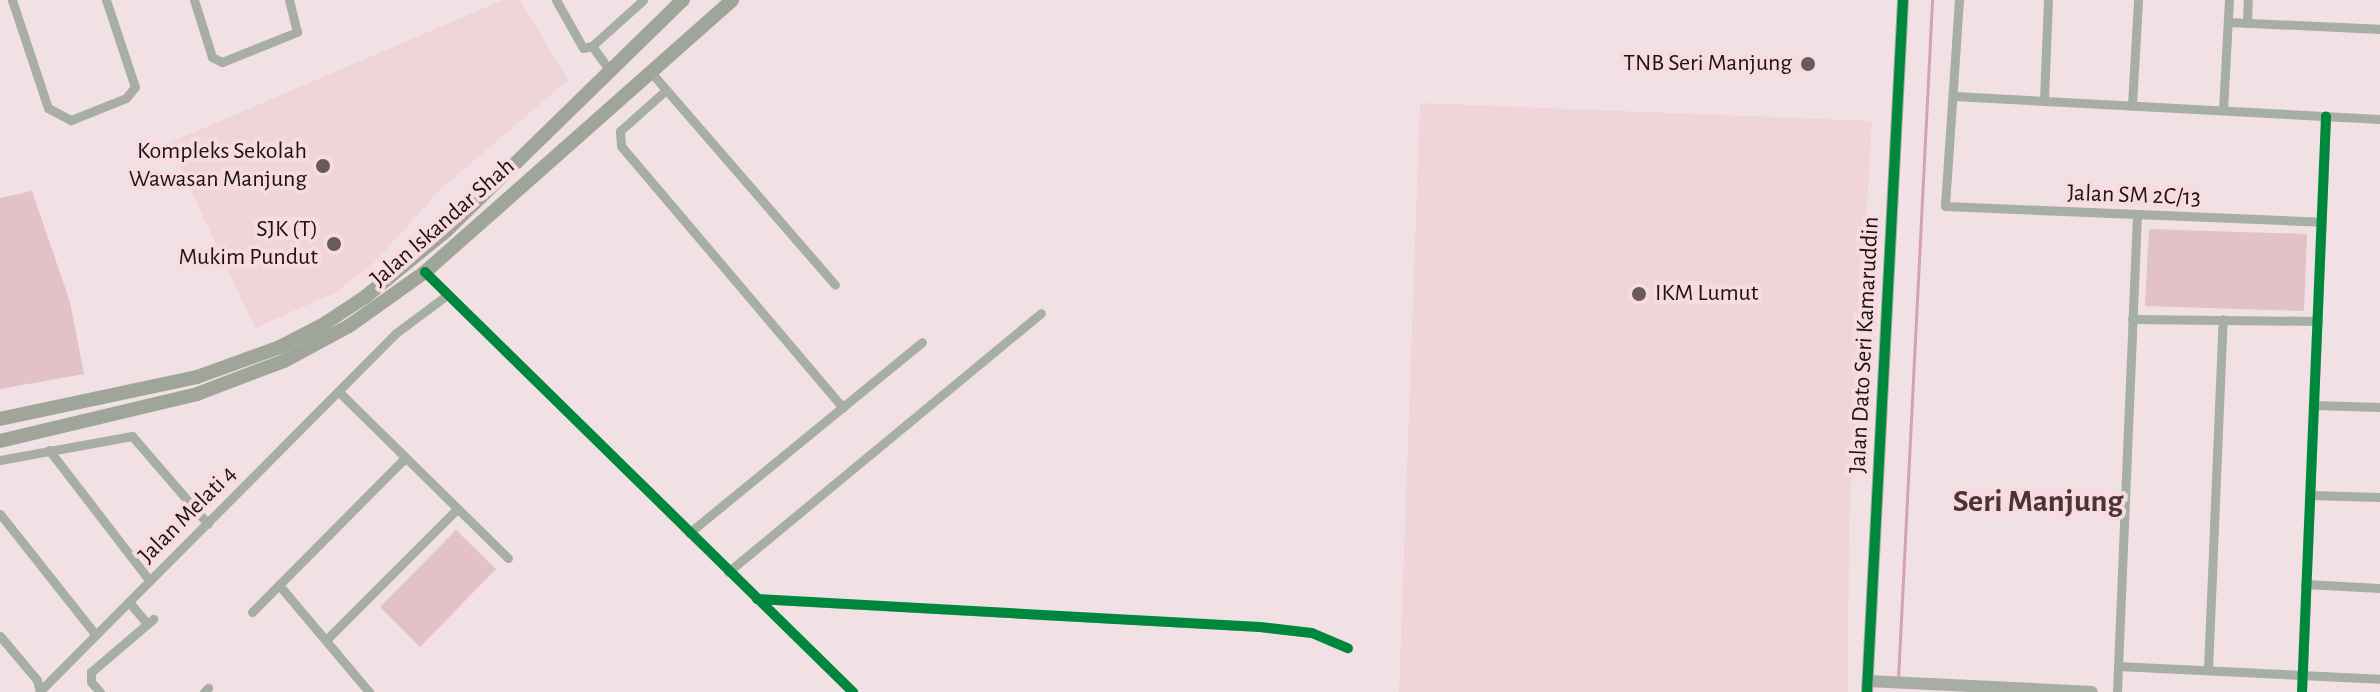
<!DOCTYPE html>
<html>
<head>
<meta charset="utf-8">
<style>
  body { margin:0 }
  #map { position:relative; width:2380px; height:692px; overflow:hidden; background:#f1e1e4; font-family:"Alegreya Sans",sans-serif }
  div>[style] { position:absolute }
  [style*='--x'] { left:calc(var(--x)*1px); top:calc(var(--y)*1px); width:calc(var(--w)*1px); rotate:calc(var(--a)*1deg) }
  .built>* { inset:0; background:#efd4d9 }
  .green>* { inset:0; background:#e2c1c8 }
  .stream>* { height:3px; margin:-1.5px; padding:0 1.5px; transform-origin:1.5px; border-radius:1.5px; background:#d6a2af }
  .street>* { height:9px; margin:-4.5px; padding:0 4.5px; transform-origin:4.5px; border-radius:4.5px; background:#a7aea3 }
  .secondary>* { height:12px; margin:-6px; padding:0 6px; transform-origin:6px; border-radius:6px; background:#a7ada2 }
  .primary>* { height:14px; margin:-7px; padding:0 7px; transform-origin:7px; border-radius:7px; background:#9fa699 }
  .cycleway>* { height:10px; margin:-5px; padding:0 5px; transform-origin:5px; border-radius:5px; background:#00873e }
  .dots>* { width:22px; height:22px; translate:-50% -50%; box-sizing:border-box; border:4px solid #f7dbe1; border-radius:50% }
  span { translate:-50% -50%; white-space:nowrap; text-align:center; line-height:1.15; -webkit-text-stroke:8px #f7dbe1; paint-order:stroke }
  .poi-label { font-size:24px; color:#1c1315 }
  .right { translate:-100% -50%; text-align:right }
  .left { translate:0 -50%; text-align:left }
  .street-label { font-size:24px; color:#1c1315 }
  .district-label { font-size:32px; color:#4a3439; font-weight:700 }
</style>
</head>
<body>
<div id="map">
  <div class="built">
    <div style="clip-path:polygon(503px 0,520px 0,568px 80px,441px 189px,371px 266px,334px 293px,255px 328px,169px 143px)"></div>
    <div style="clip-path:polygon(1420px 103px,1872px 121px,1849px 522px,1848px 692px,1399px 692px)"></div>
  </div>
  <div class="green">
    <div style="clip-path:polygon(32px 191px,70px 302px,84px 374px,0 389px,0 198px)"></div>
    <div style="clip-path:polygon(2149px 229px,2307px 234px,2304px 311px,2145px 306px)"></div>
    <div style="clip-path:polygon(456px 530px,496px 569px,420px 647px,380px 607px)"></div>
  </div>
  <div class="stream">
    <div style="--x:1898;--y:679;--w:680;--a:-87.13"></div>
  </div>
  <div class="street">
    <div style="--x:12;--y:0;--w:114;--a:71.6"></div>
    <div style="--x:48;--y:108;--w:26;--a:28"></div>
    <div style="--x:71;--y:120;--w:59;--a:-21.8"></div>
    <div style="--x:126;--y:98;--w:14;--a:-51"></div>
    <div style="--x:135;--y:87;--w:92;--a:-108.4"></div>
    <div style="--x:194;--y:0;--w:60;--a:72.5"></div>
    <div style="--x:212;--y:57;--w:11;--a:27"></div>
    <div style="--x:222;--y:62;--w:81;--a:-21.8"></div>
    <div style="--x:297;--y:32;--w:33;--a:-104"></div>
    <div style="--x:556;--y:0;--w:55;--a:60.6"></div>
    <div style="--x:583;--y:48;--w:9;--a:-13"></div>
    <div style="--x:592;--y:46;--w:69;--a:-42"></div>
    <div style="--x:1959;--y:0;--w:206;--a:93.9"></div>
    <div style="--x:1945;--y:206;--w:377;--a:2.4"></div>
    <div style="--x:2228;--y:22;--w:152;--a:2.6"></div>
    <div style="--x:2247;--y:23;--w:23;--a:-88"></div>
    <div style="--x:592;--y:46;--w:32;--a:54"></div>
    <div style="--x:649;--y:70;--w:284;--a:49.1"></div>
    <div style="--x:666;--y:90;--w:62;--a:138.3"></div>
    <div style="--x:620;--y:131;--w:15;--a:86"></div>
    <div style="--x:621;--y:146;--w:343;--a:49.7"></div>
    <div style="--x:1954;--y:96;--w:427;--a:3.1"></div>
    <div style="--x:2044;--y:99;--w:99;--a:-87.7"></div>
    <div style="--x:2132;--y:105;--w:105;--a:-86.7"></div>
    <div style="--x:2223;--y:110;--w:110;--a:-86.9"></div>
    <div style="--x:425;--y:272;--w:600;--a:44.46"></div>
    <div style="--x:2132;--y:319;--w:186;--a:0.6"></div>
    <div style="--x:339;--y:392;--w:237;--a:44.5"></div>
    <div style="--x:2314;--y:405;--w:66;--a:1.7"></div>
    <div style="--x:49;--y:450;--w:165;--a:52.4"></div>
    <div style="--x:0;--y:460;--w:134;--a:-10.3"></div>
    <div style="--x:132;--y:436;--w:116;--a:49.2"></div>
    <div style="--x:2309;--y:495;--w:71;--a:1.6"></div>
    <div style="--x:0;--y:514;--w:154;--a:51.6"></div>
    <div style="--x:689;--y:533;--w:301;--a:-39.3"></div>
    <div style="--x:728;--y:572;--w:406;--a:-39.6"></div>
    <div style="--x:2305;--y:584;--w:75;--a:3.1"></div>
    <div style="--x:279;--y:585;--w:140;--a:49.9"></div>
    <div style="--x:757;--y:599;--w:504;--a:3.19"></div>
    <div style="--x:1260;--y:627;--w:52;--a:6.6"></div>
    <div style="--x:1312;--y:633;--w:39;--a:23"></div>
    <div style="--x:129;--y:602;--w:25;--a:50"></div>
    <div style="--x:252;--y:612;--w:216;--a:-45.2"></div>
    <div style="--x:0;--y:636;--w:57;--a:49.9"></div>
    <div style="--x:37;--y:680;--w:12;--a:76"></div>
    <div style="--x:326;--y:640;--w:184;--a:-45"></div>
    <div style="--x:2118;--y:666;--w:262;--a:2.8"></div>
    <div style="--x:2208;--y:670;--w:351;--a:-87.6"></div>
    <div style="--x:40;--y:691;--w:505;--a:-45.16"></div>
    <div style="--x:396;--y:333;--w:64;--a:-36.7"></div>
    <div style="--x:100;--y:692;--w:13;--a:-132"></div>
    <div style="--x:91;--y:682;--w:10;--a:-90"></div>
    <div style="--x:91;--y:672;--w:82;--a:-40.5"></div>
    <div style="--x:204;--y:692;--w:6;--a:-45"></div>
    <div style="--x:2117;--y:692;--w:475;--a:-87.6"></div>
    <div style="--x:2302;--y:692;--w:576;--a:-87.61"></div>
  </div>
  <div class="secondary">
    <div style="--x:1868;--y:681;--w:224;--a:2.8"></div>
    <div style="--x:1867;--y:692;--w:693;--a:-87.02"></div>
  </div>
  <div class="primary">
    <div style="--x:0;--y:419;--w:201;--a:-12"></div>
    <div style="--x:197;--y:377;--w:88;--a:-19.9"></div>
    <div style="--x:280;--y:347;--w:50;--a:-27.6"></div>
    <div style="--x:324;--y:324;--w:49;--a:-33.4"></div>
    <div style="--x:365;--y:297;--w:104;--a:-39.2"></div>
    <div style="--x:446;--y:231;--w:331;--a:-44.3"></div>
    <div style="--x:0;--y:441;--w:203;--a:-13.4"></div>
    <div style="--x:197;--y:394;--w:93;--a:-20.8"></div>
    <div style="--x:284;--y:361;--w:74;--a:-28.3"></div>
    <div style="--x:349;--y:326;--w:93;--a:-35.4"></div>
    <div style="--x:425;--y:272;--w:410;--a:-41.5"></div>
  </div>
  <div class="cycleway">
    <div style="--x:425;--y:272;--w:600;--a:44.46"></div>
    <div style="--x:757;--y:599;--w:504;--a:3.19"></div>
    <div style="--x:1260;--y:627;--w:52;--a:6.6"></div>
    <div style="--x:1312;--y:633;--w:39;--a:23"></div>
    <div style="--x:1867;--y:692;--w:693;--a:-87.02"></div>
    <div style="--x:2302;--y:692;--w:576;--a:-87.61"></div>
  </div>
  <div class="dots">
    <div style="left:1808px;top:64px;background:#675b5d"></div>
    <div style="left:323px;top:166px;background:#675b5d"></div>
    <div style="left:334px;top:244px;background:#675b5d"></div>
    <div style="left:1639px;top:294px;background:#675b5d"></div>
  </div>
  <div class="poi-label">
    <span class="right" style="left:1792px;top:64px">TNB Seri Manjung</span>
    <span class="right" style="left:307px;top:166px">Kompleks Sekolah<br>Wawasan Manjung</span>
    <span class="right" style="left:318px;top:244px">SJK (T)<br>Mukim Pundut</span>
    <span class="left" style="left:1655px;top:294px">IKM Lumut</span>
  </div>
  <div class="street-label">
    <span style="left:2134px;top:196px;rotate:2deg">Jalan SM 2C/13</span>
    <span style="left:443px;top:223px;rotate:-41deg">Jalan Iskandar Shah</span>
    <span style="left:1865px;top:345px;rotate:-87deg">Jalan Dato Seri Kamaruddin</span>
    <span style="left:188px;top:515px;rotate:-45deg">Jalan Melati 4</span>
  </div>
  <div class="district-label">
    <span style="left:2038px;top:501px">Seri Manjung</span>
  </div>
</div>
</body>
</html>
